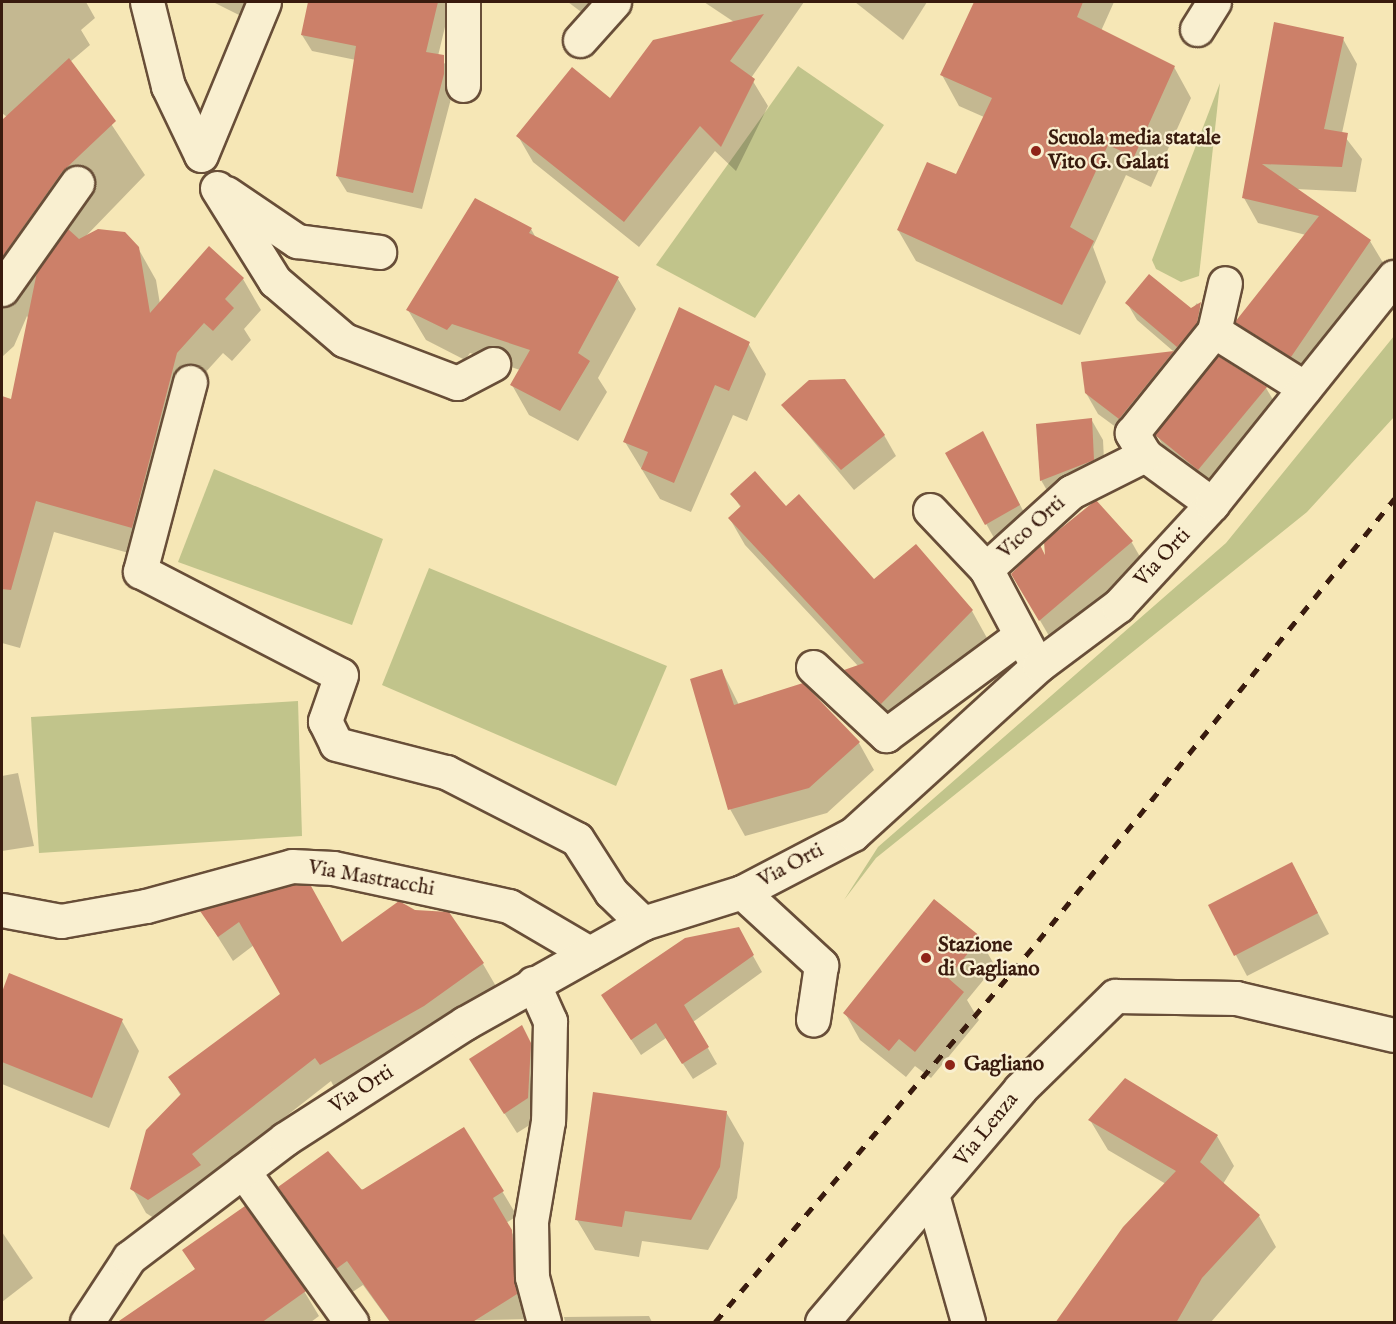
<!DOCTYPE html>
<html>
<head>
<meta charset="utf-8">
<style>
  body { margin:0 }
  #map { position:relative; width:1396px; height:1324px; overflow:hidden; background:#f6e7b6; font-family:"IM FELL English",serif }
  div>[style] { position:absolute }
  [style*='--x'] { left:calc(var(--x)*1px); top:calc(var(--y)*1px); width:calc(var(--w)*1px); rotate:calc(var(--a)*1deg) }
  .green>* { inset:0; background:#c1c48b }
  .shadow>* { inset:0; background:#0003 }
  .building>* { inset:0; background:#cc8069 }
  .roads { filter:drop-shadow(2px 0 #684e38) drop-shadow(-2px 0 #684e38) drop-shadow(0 2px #684e38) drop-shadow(0 -2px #684e38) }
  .minor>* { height:33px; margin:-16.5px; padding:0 16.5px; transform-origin:16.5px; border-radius:16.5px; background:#f9efd0 }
  .rail>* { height:4.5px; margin-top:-2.25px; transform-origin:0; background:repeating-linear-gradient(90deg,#391b0e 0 10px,transparent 0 20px) }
  .dots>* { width:16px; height:16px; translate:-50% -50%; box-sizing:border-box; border:3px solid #f9efd0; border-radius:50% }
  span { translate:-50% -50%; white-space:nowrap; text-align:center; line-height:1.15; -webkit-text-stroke:4.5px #f9efd0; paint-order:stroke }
  .poi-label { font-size:21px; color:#391b0e; font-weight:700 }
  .left { translate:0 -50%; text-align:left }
  .street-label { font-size:21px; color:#391b0e }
  .frame { position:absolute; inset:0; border:3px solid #391b0e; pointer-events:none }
</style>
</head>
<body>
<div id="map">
  <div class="green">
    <div style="clip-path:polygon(798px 66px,884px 125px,755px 318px,656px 265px)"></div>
    <div style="clip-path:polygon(1220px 83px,1199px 276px,1181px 282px,1156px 269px,1152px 260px)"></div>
    <div style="clip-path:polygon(1394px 336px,1394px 417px,1307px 512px,876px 858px,844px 900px,878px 847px,1226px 543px)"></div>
    <div style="clip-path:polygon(214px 469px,383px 539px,352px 625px,178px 562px)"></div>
    <div style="clip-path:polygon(429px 568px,667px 666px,616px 786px,382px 685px)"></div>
    <div style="clip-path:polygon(298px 701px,302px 836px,39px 853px,31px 717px)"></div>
  </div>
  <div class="shadow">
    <div style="clip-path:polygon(2px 2px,86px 2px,95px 18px,81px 30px,90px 45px,70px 62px,145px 175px,86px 236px,138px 248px,156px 280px,160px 304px,243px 279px,261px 310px,244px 329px,251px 340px,232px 361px,223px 353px,194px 385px,150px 559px,54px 532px,20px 648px,2px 643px,2px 398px,12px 401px,31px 323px,27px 316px,14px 346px,2px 357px,2px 122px,7px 117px,2px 113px)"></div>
    <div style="clip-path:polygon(213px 2px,261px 2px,253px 22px)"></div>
    <div style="clip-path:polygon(309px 2px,451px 2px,438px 56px,453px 73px,453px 91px,422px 209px,347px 192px,337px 176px,356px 60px,312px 51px,302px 35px)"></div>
    <div style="clip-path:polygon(568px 2px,618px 2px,597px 24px)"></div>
    <div style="clip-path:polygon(704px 2px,804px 2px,751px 78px,768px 106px,736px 171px,715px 151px,639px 247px,533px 162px,518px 136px,610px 100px,734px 22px)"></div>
    <div style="clip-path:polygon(855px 2px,927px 2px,903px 40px)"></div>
    <div style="clip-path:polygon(976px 2px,1114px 2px,1101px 31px,1174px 67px,1191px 98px,1151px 187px,1126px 175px,1093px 247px,1106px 282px,1080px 335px,916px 261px,898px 230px,956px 175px,984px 117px,959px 106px,942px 75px)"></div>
    <div style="clip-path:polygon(1275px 24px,1343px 39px,1357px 64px,1342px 133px,1362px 159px,1356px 192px,1296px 189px,1370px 241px,1385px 266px,1306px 381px,1252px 347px,1237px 322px,1306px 235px,1258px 223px,1244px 198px)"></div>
    <div style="clip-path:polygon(531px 229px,536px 238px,618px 279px,636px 309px,598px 378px,607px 392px,578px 441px,529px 415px,512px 385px,520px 370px,470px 353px,465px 360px,426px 340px,408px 310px)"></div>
    <div style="clip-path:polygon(1127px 303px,1191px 311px,1197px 303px,1207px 319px,1187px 363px,1137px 320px)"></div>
    <div style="clip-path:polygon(748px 343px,766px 374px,747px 421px,733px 415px,691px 512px,660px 499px,625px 442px)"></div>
    <div style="clip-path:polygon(1173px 352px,1185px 372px,1132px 439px,1098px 414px,1086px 393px,1084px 363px)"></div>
    <div style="clip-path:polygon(1266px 388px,1284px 418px,1216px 500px,1174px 465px,1157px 435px)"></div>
    <div style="clip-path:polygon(783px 405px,884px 435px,896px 456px,854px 490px)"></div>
    <div style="clip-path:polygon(1091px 419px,1103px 440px,1105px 480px,1053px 501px,1041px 480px)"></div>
    <div style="clip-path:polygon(983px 433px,1031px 526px,998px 545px,947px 454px)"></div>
    <div style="clip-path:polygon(732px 494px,786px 508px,874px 581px,972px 611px,987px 638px,897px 730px,861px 697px,846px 671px,859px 667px,745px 545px,730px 519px,741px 508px)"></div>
    <div style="clip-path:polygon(1131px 541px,1143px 562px,1052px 641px,1013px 574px,1047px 560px)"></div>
    <div style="clip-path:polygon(722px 671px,739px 705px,859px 743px,874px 770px,827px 813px,745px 836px,730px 809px)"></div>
    <div style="clip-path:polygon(18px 773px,34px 846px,2px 851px,2px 776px)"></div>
    <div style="clip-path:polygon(1292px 864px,1329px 934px,1247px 976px,1210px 906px)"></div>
    <div style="clip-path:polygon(202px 912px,342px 944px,483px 964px,497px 988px,335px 1089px,331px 1081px,207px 1178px,163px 1224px,146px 1213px,132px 1188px,181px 1096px,170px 1077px,282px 995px,254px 945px,233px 961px)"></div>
    <div style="clip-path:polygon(738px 929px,762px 972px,693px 1022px,717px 1064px,693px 1079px,666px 1038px,641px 1055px,603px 996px)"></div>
    <div style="clip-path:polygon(979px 938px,995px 966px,967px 1000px,979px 1020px,931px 1078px,915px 1066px,906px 1077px,860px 1040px,845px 1013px)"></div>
    <div style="clip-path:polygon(10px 975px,122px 1021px,139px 1051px,109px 1128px,2px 1084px,2px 996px)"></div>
    <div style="clip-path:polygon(521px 1027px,533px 1048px,539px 1119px,517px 1133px,483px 1080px)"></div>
    <div style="clip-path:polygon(726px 1112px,744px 1143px,737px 1198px,708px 1250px,642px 1241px,639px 1257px,595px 1250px,577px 1220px)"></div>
    <div style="clip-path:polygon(1090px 1120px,1217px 1136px,1234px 1166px,1223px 1184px,1259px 1216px,1276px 1247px,1211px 1322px,1059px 1322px,1166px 1184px,1108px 1150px)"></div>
    <div style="clip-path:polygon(280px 1188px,502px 1191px,517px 1216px,506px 1223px,526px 1256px,531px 1319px,390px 1322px,363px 1285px,351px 1293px)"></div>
    <div style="clip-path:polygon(2px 1232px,33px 1278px,2px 1302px)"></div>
    <div style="clip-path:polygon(184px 1251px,304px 1291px,319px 1316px,311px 1322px,130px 1322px,196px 1270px)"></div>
    <div style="clip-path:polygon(649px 1316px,652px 1322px,565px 1322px,564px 1317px)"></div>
  </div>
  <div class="building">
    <div style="clip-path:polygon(308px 2px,438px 2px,426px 52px,444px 55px,444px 74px,413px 193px,336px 176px,356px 46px,301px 35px)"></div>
    <div style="clip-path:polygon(974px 2px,1083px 2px,1077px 17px,1175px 66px,1134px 157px,1108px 145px,1070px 227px,1094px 241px,1062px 305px,897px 230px,927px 162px,956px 174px,992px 98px,940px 75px)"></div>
    <div style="clip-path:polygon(764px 14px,730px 61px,755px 79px,721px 147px,700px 126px,624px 222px,516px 136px,572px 67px,610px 98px,653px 40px)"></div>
    <div style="clip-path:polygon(1274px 22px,1344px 37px,1324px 129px,1348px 133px,1342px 167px,1262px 164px,1371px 240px,1291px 357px,1235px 322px,1319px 216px,1242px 198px)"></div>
    <div style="clip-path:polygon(69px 58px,116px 121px,62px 172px,2px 257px,2px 120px)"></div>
    <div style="clip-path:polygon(475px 198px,532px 228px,529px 233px,619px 277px,578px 353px,590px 361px,560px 411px,510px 385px,530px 350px,452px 324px,447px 330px,406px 310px)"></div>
    <div style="clip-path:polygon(68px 229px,79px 239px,98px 229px,125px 232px,139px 247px,150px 313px,209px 246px,244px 278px,225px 299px,234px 308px,213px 331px,204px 323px,177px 353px,132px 528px,36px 501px,11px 590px,2px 589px,2px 396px,11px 399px,37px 272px)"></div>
    <div style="clip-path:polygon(1149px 274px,1191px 308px,1201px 302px,1197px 323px,1177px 347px,1125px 303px)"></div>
    <div style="clip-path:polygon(679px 307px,750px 342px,729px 391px,715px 385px,674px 483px,641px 469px,648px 452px,623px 442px)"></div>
    <div style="clip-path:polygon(1174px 351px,1119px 419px,1085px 393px,1081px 362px)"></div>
    <div style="clip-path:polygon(1218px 356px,1267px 387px,1198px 470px,1155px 435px)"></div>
    <div style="clip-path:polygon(845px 379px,885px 435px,841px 470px,781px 405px,809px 380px)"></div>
    <div style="clip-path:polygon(1092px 418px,1094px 460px,1040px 481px,1036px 424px)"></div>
    <div style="clip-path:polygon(983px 431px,1020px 505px,985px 525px,945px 453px)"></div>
    <div style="clip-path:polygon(755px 471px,786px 506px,799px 494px,874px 579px,916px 544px,973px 610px,881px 704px,844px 670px,864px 663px,728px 518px,741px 506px,730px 494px)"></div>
    <div style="clip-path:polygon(1096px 500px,1133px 541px,1039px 621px,1011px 574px,1040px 545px,1045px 555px,1044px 542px)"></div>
    <div style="clip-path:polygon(722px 669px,734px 705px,803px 683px,860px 742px,809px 788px,728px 810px,690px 679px)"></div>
    <div style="clip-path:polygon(1292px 862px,1318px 913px,1234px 956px,1208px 905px)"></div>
    <div style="clip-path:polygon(294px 885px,311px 886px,342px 942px,399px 901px,415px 910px,449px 912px,484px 963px,424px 1006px,320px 1065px,315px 1058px,192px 1154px,201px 1165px,148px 1200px,130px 1189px,146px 1130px,181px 1094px,168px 1077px,280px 994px,239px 922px,218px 937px,200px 911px)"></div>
    <div style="clip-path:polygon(934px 899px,981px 937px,948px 978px,964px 992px,915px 1052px,899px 1039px,889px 1051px,843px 1013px)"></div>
    <div style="clip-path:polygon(739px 927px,754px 955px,684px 1005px,709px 1047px,682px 1064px,656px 1023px,631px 1040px,601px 995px,685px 938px)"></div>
    <div style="clip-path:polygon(9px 973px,123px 1019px,92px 1098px,2px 1062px,2px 992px)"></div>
    <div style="clip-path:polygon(522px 1025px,531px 1043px,528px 1098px,504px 1114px,469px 1059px)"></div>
    <div style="clip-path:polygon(1125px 1078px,1218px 1135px,1200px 1162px,1260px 1215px,1202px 1278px,1176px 1323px,1055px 1323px,1123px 1227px,1176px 1171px,1088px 1120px)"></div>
    <div style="clip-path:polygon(593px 1092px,727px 1111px,720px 1167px,691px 1220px,625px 1211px,622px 1227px,575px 1220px)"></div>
    <div style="clip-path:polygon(464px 1127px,504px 1191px,493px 1198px,512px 1230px,517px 1294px,471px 1323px,391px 1323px,347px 1261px,336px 1269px,278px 1187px,328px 1151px,362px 1190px)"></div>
    <div style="clip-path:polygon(245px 1206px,306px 1291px,261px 1323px,116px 1323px,195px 1269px,182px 1250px)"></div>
  </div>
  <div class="roads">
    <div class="minor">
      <div style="--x:147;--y:2;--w:87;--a:76"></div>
      <div style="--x:168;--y:86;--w:76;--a:64.4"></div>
      <div style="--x:201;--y:155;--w:165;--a:-67.6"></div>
      <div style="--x:463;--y:2;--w:83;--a:90"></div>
      <div style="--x:1197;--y:29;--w:32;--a:-58"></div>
      <div style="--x:580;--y:40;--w:51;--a:-48.2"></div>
      <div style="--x:217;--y:188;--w:110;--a:58.1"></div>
      <div style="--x:275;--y:281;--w:91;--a:40.5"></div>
      <div style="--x:344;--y:340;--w:121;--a:20.8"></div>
      <div style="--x:457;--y:383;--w:41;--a:-27.8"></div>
      <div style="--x:226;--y:193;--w:86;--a:34.1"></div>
      <div style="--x:297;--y:241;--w:83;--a:7.6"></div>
      <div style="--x:2;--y:289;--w:130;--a:-54.7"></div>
      <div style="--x:1214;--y:331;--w:107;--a:32.1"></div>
      <div style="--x:190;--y:382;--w:196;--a:104.8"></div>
      <div style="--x:140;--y:571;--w:226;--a:27.4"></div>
      <div style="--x:341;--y:675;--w:49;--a:109.2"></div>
      <div style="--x:325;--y:721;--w:25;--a:64"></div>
      <div style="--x:336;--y:744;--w:114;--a:14.3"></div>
      <div style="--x:446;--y:772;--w:147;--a:27.1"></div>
      <div style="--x:577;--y:839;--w:63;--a:57.3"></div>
      <div style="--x:611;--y:892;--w:45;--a:44.1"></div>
      <div style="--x:1145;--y:455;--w:83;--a:36.2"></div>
      <div style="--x:930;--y:510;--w:81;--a:46.5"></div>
      <div style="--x:986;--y:569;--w:96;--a:62.1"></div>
      <div style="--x:986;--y:569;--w:115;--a:-42.2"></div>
      <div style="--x:1071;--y:492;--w:83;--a:-26.6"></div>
      <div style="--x:1145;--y:455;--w:26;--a:-121"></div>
      <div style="--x:1132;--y:433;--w:131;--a:-51.2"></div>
      <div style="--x:1214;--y:331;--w:49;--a:-77.1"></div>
      <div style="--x:813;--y:667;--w:100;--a:43"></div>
      <div style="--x:886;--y:735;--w:167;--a:-36.5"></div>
      <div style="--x:742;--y:892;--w:108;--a:42.7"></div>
      <div style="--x:821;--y:965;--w:55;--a:98.4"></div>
      <div style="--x:2;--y:910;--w:60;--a:10.6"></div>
      <div style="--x:61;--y:921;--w:86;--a:-10"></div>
      <div style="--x:146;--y:906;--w:151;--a:-15.3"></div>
      <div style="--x:292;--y:866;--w:41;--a:2.8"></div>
      <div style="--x:333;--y:868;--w:180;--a:12.2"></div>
      <div style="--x:509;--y:906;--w:93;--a:30.4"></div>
      <div style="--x:533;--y:983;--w:42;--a:65.9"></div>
      <div style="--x:550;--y:1021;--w:100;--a:91.1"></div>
      <div style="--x:548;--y:1121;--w:101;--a:99.6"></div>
      <div style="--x:531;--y:1221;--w:56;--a:89"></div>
      <div style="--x:532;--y:1277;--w:47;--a:75.1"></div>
      <div style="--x:243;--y:1171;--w:186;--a:54.4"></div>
      <div style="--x:933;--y:1198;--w:129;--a:74.2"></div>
      <div style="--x:87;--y:1322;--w:77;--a:-56.7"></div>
      <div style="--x:129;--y:1258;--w:196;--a:-37.3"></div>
      <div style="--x:285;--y:1139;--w:214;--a:-32.8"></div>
      <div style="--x:465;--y:1023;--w:204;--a:-29.3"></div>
      <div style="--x:643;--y:923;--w:104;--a:-17.4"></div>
      <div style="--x:742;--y:892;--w:125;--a:-27.6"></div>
      <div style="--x:853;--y:834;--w:251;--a:-42.3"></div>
      <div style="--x:1039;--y:665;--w:99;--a:-36.8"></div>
      <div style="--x:1118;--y:606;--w:139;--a:-47.3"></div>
      <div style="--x:1212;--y:504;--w:291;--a:-51.3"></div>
      <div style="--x:822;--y:1322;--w:306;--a:-49.6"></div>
      <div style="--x:1020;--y:1089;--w:133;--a:-44.4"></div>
      <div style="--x:1115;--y:996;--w:121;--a:0.9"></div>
      <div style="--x:1236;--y:998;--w:162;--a:13.2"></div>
    </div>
  </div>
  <div class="rail">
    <div style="--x:715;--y:1322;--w:499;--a:-49.7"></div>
    <div style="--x:1038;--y:941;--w:568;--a:-51.15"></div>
  </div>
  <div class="dots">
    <div style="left:1036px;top:151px;background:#8f2418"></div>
    <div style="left:926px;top:958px;background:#8f2418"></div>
    <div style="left:950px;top:1065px;background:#8f2418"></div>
  </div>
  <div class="poi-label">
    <span class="left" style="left:1048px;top:151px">Scuola media statale<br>Vito G. Galati</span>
    <span class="left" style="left:938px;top:958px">Stazione<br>di Gagliano</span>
    <span class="left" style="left:964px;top:1065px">Gagliano</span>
  </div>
  <div class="street-label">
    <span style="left:1032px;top:528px;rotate:-42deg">Vico Orti</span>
    <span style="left:1163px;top:558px;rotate:-47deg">Via Orti</span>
    <span style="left:791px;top:866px;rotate:-28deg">Via Orti</span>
    <span style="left:371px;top:879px;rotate:10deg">Via Mastracchi</span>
    <span style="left:362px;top:1090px;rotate:-33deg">Via Orti</span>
    <span style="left:987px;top:1130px;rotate:-51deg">Via Lenza</span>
  </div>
  <div class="frame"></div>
</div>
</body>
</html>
